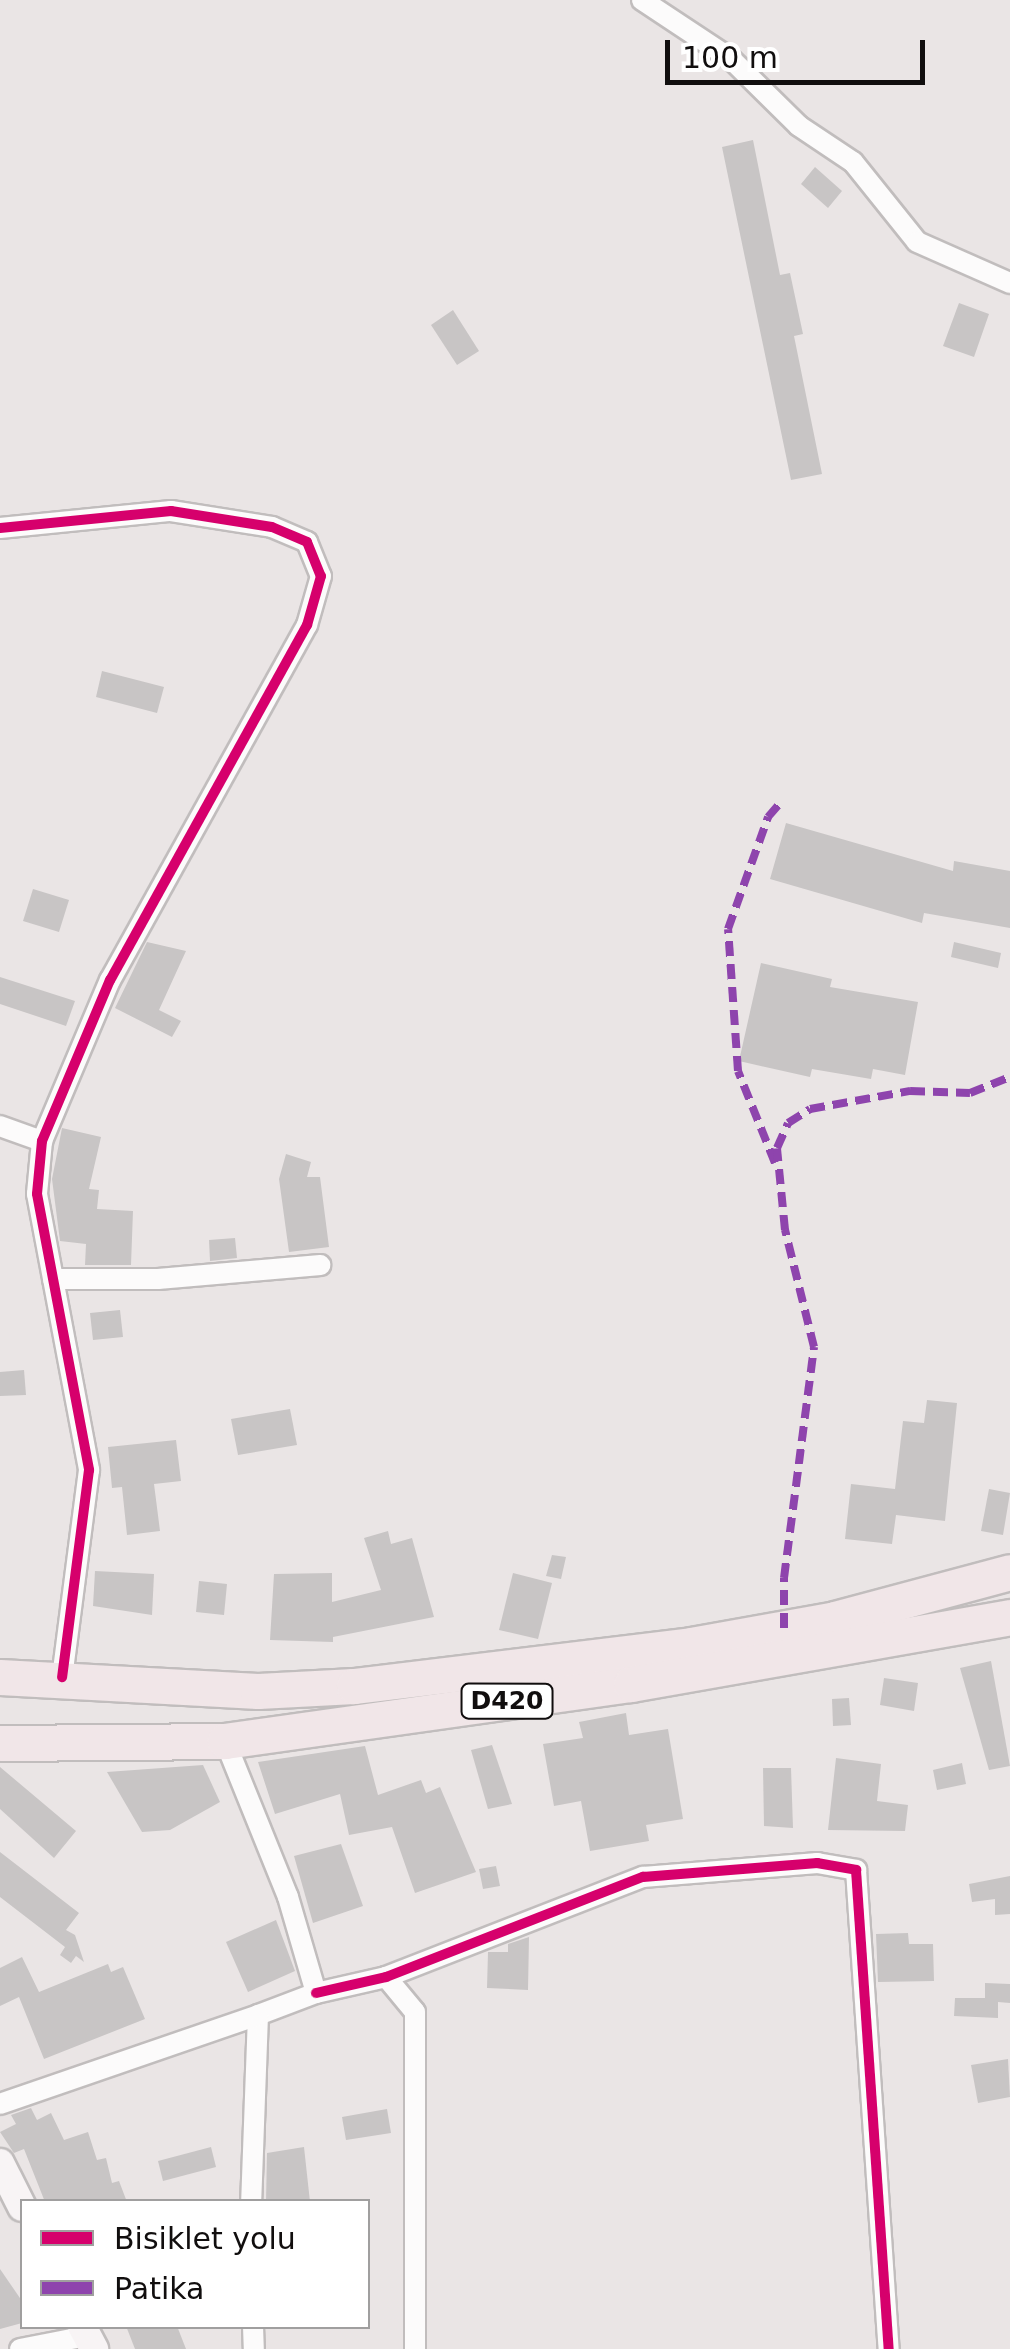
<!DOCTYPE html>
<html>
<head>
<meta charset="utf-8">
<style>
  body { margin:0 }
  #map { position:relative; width:1010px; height:2349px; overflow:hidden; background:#eae5e5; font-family:"DejaVu Sans",sans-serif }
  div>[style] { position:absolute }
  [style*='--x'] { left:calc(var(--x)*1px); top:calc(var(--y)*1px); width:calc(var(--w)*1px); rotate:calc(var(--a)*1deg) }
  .building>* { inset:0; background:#c8c5c5 }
  .roads { filter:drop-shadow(2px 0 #c1bdbd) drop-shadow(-2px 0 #c1bdbd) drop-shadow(0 2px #c1bdbd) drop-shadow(0 -2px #c1bdbd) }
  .street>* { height:20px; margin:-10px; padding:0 10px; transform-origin:10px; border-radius:10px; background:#fcfbfb }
  .secondary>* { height:28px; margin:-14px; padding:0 14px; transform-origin:14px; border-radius:14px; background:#f8f4f5 }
  .highway>* { height:35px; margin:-17.5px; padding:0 17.5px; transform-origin:17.5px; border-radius:17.5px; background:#f1e6e8 }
  .quiet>* { height:8px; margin-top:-4px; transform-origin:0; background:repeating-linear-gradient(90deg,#8e44ad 0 15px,transparent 0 23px) }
  .cycleway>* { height:10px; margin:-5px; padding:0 5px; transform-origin:5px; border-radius:5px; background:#d6006c }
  span { translate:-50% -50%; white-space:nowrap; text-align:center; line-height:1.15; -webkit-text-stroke:8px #fff; paint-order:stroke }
  .shield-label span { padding:2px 8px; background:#fff; border:2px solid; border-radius:8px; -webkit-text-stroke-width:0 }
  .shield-label { font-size:25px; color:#110e0e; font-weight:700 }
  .legend { position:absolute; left:20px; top:2199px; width:350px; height:130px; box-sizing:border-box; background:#fff; border:2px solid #a09f9f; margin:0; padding:12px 18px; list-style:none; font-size:30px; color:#110e0e }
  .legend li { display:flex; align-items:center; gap:20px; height:50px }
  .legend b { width:50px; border:2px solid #a09f9f }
  .scale { position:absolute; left:665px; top:40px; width:260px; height:45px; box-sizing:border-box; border:5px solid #110e0e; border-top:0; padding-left:12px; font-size:30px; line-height:35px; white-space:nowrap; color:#110e0e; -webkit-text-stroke:8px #fff; paint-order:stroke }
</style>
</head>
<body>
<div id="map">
  <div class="building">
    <div style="clip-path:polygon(753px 140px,780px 275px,790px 273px,803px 334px,794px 336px,822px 474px,791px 480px,722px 147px)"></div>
    <div style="clip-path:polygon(815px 167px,842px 191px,828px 208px,801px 184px)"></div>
    <div style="clip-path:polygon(959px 303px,989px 314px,974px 357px,943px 346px)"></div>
    <div style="clip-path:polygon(453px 310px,479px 351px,457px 365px,431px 325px)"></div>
    <div style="clip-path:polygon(102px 671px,164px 687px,157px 713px,96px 697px)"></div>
    <div style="clip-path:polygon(786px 823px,953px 871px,954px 861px,1010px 871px,1010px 928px,924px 913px,922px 923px,770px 879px)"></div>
    <div style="clip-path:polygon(33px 889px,69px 900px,59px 932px,23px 921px)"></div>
    <div style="clip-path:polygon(147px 942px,186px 951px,159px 1010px,181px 1021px,172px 1037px,115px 1008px)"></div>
    <div style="clip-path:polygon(954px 942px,1001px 953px,998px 968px,951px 957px)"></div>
    <div style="clip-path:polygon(761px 963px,832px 979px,830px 987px,918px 1002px,905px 1075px,873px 1069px,871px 1079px,812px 1069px,810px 1077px,739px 1061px)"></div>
    <div style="clip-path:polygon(0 977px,75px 1001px,66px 1026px,0 1004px)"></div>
    <div style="clip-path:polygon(62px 1128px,101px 1137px,89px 1189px,99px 1190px,97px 1209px,133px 1211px,131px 1265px,85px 1265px,86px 1244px,60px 1241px,52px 1179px)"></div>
    <div style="clip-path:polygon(286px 1154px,311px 1162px,307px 1177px,320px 1177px,329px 1247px,289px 1252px,279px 1179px)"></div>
    <div style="clip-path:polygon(235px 1238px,237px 1258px,210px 1261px,209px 1240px)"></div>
    <div style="clip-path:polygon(120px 1310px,123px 1337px,93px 1340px,90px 1313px)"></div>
    <div style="clip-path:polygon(24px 1370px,26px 1395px,0 1396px,0 1372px)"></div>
    <div style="clip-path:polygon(927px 1400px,957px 1403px,945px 1521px,896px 1515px,892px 1544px,845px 1539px,851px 1484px,895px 1489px,903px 1421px,924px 1423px)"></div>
    <div style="clip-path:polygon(290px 1409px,297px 1445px,238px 1455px,231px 1419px)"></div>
    <div style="clip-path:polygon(176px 1440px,181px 1481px,154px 1484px,160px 1531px,127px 1535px,122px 1487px,112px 1488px,108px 1447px)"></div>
    <div style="clip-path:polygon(989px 1489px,1010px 1493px,1003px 1535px,981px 1531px)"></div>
    <div style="clip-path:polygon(388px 1531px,391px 1544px,412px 1538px,434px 1617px,333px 1637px,333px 1642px,270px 1640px,274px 1574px,332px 1573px,332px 1602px,381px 1590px,364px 1538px)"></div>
    <div style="clip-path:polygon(552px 1555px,566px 1557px,561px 1579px,546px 1576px)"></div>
    <div style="clip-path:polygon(95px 1571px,154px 1574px,152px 1615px,93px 1606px)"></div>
    <div style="clip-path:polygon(513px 1573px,552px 1583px,538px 1639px,499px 1630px)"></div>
    <div style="clip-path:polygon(199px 1581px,227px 1584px,224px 1615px,196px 1612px)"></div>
    <div style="clip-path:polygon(991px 1661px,1010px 1766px,989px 1770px,960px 1668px)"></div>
    <div style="clip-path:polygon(884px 1678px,918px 1683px,914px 1711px,880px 1705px)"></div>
    <div style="clip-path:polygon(849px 1698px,851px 1725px,833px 1726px,832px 1699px)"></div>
    <div style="clip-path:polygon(626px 1713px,629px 1735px,668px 1729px,683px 1819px,646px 1825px,649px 1841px,590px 1851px,581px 1801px,554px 1806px,543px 1744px,583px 1738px,579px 1722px)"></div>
    <div style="clip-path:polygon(492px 1745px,512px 1804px,488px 1809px,471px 1750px)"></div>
    <div style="clip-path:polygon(365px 1746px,378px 1795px,421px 1780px,426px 1793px,440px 1787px,476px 1872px,415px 1893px,392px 1827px,349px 1835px,340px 1794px,275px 1814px,258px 1762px)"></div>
    <div style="clip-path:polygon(836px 1758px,881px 1764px,877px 1801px,908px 1805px,905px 1831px,828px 1830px)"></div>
    <div style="clip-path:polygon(962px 1763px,966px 1784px,937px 1790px,933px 1770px)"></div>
    <div style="clip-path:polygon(203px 1765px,220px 1802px,170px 1830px,142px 1832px,107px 1772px)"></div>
    <div style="clip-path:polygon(0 1767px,76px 1831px,54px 1858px,0 1809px)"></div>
    <div style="clip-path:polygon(763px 1768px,791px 1768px,793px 1828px,764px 1826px)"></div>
    <div style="clip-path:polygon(341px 1844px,363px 1906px,313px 1923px,294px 1856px)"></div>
    <div style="clip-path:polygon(0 1852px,79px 1913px,66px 1930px,75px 1935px,84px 1962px,76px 1956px,71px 1963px,60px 1955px,65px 1947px,0 1897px)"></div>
    <div style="clip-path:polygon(496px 1866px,500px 1886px,483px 1889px,479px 1869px)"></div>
    <div style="clip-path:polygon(1010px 1876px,1010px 1914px,995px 1915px,995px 1899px,972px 1902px,969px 1884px)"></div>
    <div style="clip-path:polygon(276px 1920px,295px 1971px,248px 1992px,226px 1942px)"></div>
    <div style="clip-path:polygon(908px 1933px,909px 1944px,933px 1944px,934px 1981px,878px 1982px,876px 1934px)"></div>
    <div style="clip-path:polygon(529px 1937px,528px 1990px,487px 1988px,488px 1952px,508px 1952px,508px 1944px)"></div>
    <div style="clip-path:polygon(22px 1957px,39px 1992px,108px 1964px,111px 1972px,123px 1967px,145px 2019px,44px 2059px,19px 1997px,0 2006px,0 1968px)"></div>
    <div style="clip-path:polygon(985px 1983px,1010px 1984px,1010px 2003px,998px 2002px,998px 2018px,954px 2016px,955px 1998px,985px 1998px)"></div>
    <div style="clip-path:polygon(1008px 2059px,1010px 2097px,978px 2103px,971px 2065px)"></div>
    <div style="clip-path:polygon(31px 2108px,37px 2120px,51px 2113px,64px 2140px,88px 2132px,97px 2160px,106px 2158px,112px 2183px,119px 2181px,127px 2202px,45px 2202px,24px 2149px,14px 2153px,0 2132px,16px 2124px,11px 2115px)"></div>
    <div style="clip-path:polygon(387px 2109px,391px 2133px,346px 2140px,342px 2117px)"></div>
    <div style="clip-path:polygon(211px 2147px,216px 2167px,163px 2181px,158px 2161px)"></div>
    <div style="clip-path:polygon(304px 2147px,310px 2202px,266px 2202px,267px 2153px)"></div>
    <div style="clip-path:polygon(0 2269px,22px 2301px,22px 2323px,0 2329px)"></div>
    <div style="clip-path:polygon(126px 2326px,177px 2326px,186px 2349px,135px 2349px)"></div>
  </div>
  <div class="roads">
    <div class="street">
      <div style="--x:642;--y:0;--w:107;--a:33.5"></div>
      <div style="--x:731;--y:59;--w:95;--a:44.6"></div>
      <div style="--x:799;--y:126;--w:65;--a:33.7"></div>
      <div style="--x:853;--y:162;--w:102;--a:51.3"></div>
      <div style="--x:917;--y:242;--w:102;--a:23.8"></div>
      <div style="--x:0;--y:528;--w:172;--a:-5.7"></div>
      <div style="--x:171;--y:511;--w:102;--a:9"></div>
      <div style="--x:272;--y:527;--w:38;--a:23"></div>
      <div style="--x:307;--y:542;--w:37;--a:68"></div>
      <div style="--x:321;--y:576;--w:51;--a:105.9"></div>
      <div style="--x:307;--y:625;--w:406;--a:119"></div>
      <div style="--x:110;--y:980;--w:175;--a:112.9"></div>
      <div style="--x:42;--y:1141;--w:53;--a:95.4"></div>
      <div style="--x:37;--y:1194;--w:281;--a:79.3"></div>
      <div style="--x:89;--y:1470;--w:209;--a:97.4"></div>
      <div style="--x:0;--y:1126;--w:45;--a:19.7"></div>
      <div style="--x:53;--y:1279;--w:105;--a:0"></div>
      <div style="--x:158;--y:1279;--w:163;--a:-4.9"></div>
      <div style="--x:225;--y:1741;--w:168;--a:68"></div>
      <div style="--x:288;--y:1897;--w:100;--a:73.7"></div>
      <div style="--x:316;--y:1993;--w:62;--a:159.2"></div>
      <div style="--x:258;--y:2015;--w:187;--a:92.1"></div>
      <div style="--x:386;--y:1977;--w:45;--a:50.4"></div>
      <div style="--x:415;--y:2012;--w:337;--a:90"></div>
      <div style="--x:316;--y:1993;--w:72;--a:-12.9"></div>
      <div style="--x:386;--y:1977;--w:276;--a:-21.3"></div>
      <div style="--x:643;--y:1877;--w:175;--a:-4.6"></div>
      <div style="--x:817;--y:1863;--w:40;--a:10"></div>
      <div style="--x:856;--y:1870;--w:480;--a:86.1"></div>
      <div style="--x:0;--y:2104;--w:273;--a:-19"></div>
      <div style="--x:253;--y:2326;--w:23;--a:88"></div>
      <div style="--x:20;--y:2349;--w:68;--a:-11"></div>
    </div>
    <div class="secondary">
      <div style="--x:0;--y:2163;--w:49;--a:63.4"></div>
      <div style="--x:82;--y:2326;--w:26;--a:62"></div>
    </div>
    <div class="highway">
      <div style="--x:0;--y:1677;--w:258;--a:3.1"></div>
      <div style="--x:258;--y:1691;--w:96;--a:-3"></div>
      <div style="--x:354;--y:1686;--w:339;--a:-6.9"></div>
      <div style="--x:691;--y:1645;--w:146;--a:-10.2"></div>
      <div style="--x:835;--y:1619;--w:181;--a:-15"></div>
      <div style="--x:0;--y:1743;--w:225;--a:-0.5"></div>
      <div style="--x:225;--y:1741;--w:410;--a:-8"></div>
      <div style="--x:631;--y:1684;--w:385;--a:-10"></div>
    </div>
  </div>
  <div class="quiet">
    <div style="--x:775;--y:1163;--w:99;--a:-111.9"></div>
    <div style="--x:738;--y:1071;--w:142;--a:-94"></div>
    <div style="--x:728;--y:929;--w:119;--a:-70.3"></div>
    <div style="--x:768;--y:817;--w:21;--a:-49"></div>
    <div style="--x:784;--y:1628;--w:50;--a:-90"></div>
    <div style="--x:784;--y:1578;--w:233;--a:-82.6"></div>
    <div style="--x:814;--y:1347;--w:121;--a:-103.9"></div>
    <div style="--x:785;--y:1230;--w:82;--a:-95.6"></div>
    <div style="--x:777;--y:1148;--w:27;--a:-66"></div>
    <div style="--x:788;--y:1123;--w:26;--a:-32"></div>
    <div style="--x:810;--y:1109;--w:102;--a:-10.2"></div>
    <div style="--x:910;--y:1091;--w:60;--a:1.9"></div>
    <div style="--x:970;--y:1093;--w:43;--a:-21.8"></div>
  </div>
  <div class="cycleway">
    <div style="--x:0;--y:528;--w:172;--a:-5.7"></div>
    <div style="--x:171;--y:511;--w:102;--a:9"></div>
    <div style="--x:272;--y:527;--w:38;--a:23"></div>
    <div style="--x:307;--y:542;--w:37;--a:68"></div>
    <div style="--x:321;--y:576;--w:51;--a:105.9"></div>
    <div style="--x:307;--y:625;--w:406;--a:119"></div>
    <div style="--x:110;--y:980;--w:175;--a:112.9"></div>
    <div style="--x:42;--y:1141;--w:53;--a:95.4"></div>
    <div style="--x:37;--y:1194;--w:281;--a:79.3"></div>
    <div style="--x:89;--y:1470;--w:209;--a:97.4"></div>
    <div style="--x:316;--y:1993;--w:72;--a:-12.9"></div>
    <div style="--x:386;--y:1977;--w:276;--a:-21.3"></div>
    <div style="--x:643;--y:1877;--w:175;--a:-4.6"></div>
    <div style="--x:817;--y:1863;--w:40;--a:10"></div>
    <div style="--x:856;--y:1870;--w:480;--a:86.1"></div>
  </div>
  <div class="shield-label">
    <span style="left:507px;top:1701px">D420</span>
  </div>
  <ul class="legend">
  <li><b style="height:12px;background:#d6006c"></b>Bisiklet yolu</li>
  <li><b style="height:12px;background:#8e44ad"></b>Patika</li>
  </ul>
  <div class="scale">100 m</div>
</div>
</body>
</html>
